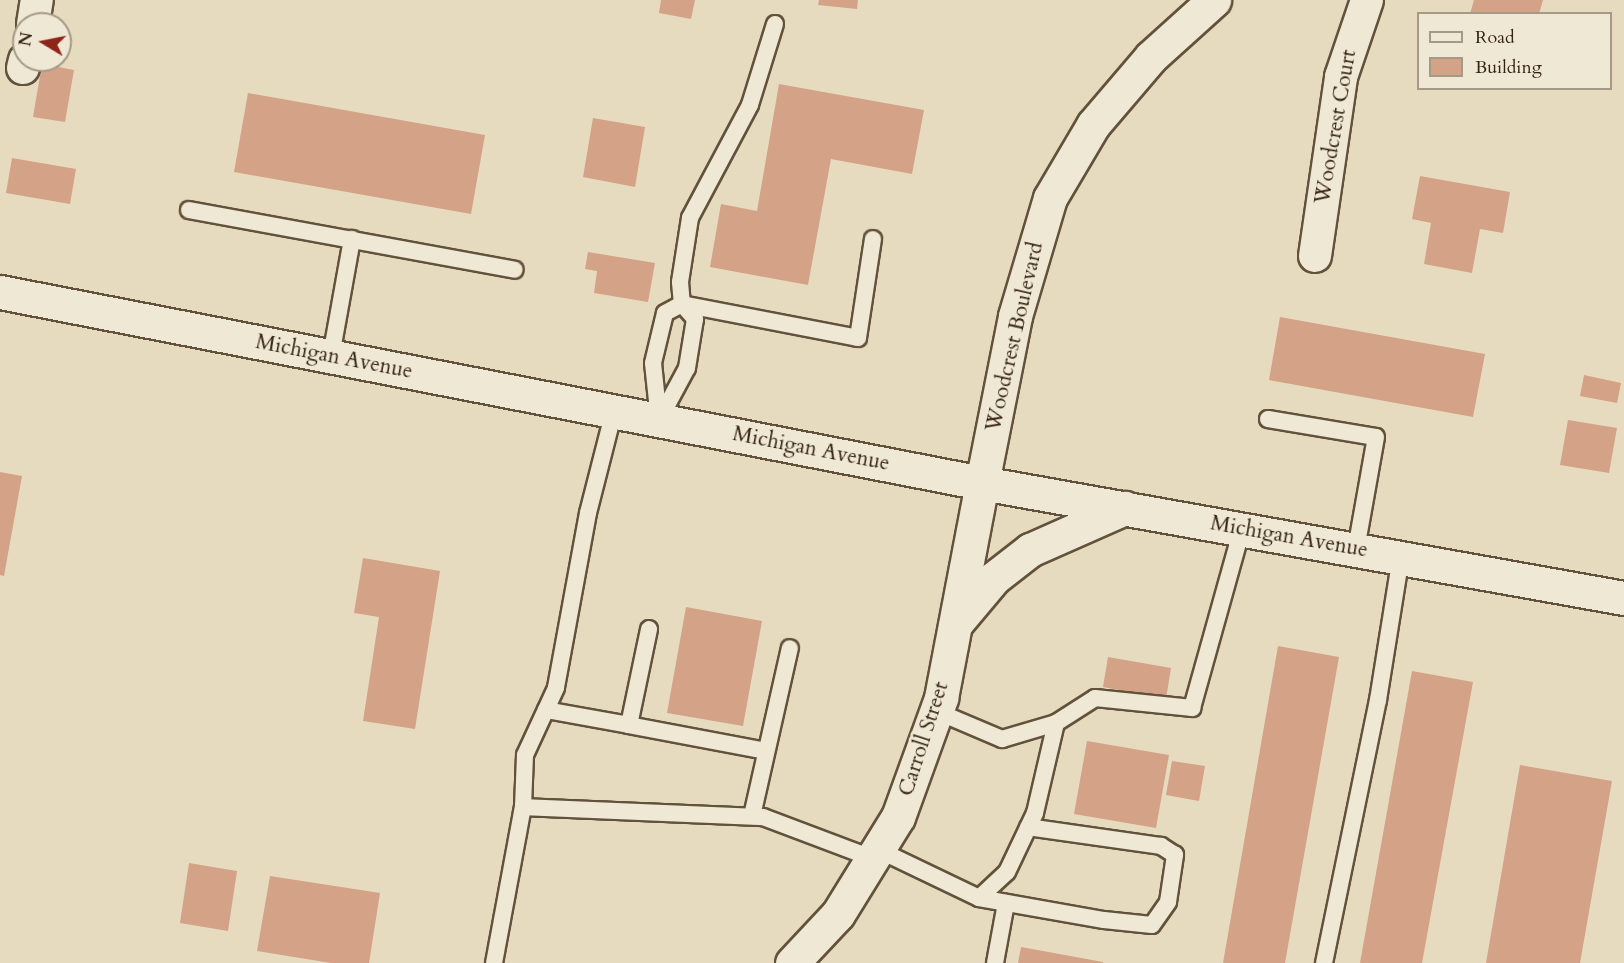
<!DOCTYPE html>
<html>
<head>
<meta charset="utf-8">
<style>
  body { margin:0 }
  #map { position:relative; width:1624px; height:963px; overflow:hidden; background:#e7dbbf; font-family:Cardo,serif }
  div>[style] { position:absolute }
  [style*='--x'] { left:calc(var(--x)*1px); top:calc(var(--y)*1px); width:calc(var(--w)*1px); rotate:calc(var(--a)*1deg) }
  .building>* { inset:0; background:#d4a287 }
  .roads { filter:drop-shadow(2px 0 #62523c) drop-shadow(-2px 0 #62523c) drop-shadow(0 2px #62523c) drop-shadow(0 -2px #62523c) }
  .service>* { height:16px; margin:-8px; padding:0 8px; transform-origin:8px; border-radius:8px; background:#efe8d5 }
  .minor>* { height:32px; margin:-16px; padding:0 16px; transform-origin:16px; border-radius:16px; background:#efe8d5 }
  .tertiary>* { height:33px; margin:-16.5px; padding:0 16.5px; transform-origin:16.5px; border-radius:16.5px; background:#efe8d5 }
  .secondary>* { height:33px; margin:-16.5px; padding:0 16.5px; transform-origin:16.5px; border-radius:16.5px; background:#efe8d5 }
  span { translate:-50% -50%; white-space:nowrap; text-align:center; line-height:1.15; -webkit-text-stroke:5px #efe8d5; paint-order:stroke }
  .street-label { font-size:21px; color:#352410 }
  .legend { position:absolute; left:1417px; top:12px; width:195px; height:78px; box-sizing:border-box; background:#efe8d5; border:2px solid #a59a86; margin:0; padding:8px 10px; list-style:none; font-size:18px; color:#352410 }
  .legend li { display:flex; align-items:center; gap:12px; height:30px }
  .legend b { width:30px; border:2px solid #a59a86 }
  .north { position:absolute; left:12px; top:12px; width:60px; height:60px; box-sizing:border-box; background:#efe8d5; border:2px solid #a59a86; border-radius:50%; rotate:280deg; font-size:16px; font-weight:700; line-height:24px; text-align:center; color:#352410 }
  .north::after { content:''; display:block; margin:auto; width:21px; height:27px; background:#8f2418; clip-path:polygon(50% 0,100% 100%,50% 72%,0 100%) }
</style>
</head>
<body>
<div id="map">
  <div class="building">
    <div style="clip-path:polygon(661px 0,695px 0,691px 19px,659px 13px)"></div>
    <div style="clip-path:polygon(819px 0,858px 0,857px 9px,818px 5px)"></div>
    <div style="clip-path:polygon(1474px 0,1543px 0,1539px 14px,1470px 14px)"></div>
    <div style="clip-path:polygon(42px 64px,74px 70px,65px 122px,33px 117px)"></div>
    <div style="clip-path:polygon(779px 84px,924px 110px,912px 174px,831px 159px,808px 285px,710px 267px,721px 204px,757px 211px)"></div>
    <div style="clip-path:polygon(248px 93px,485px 135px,471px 214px,234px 172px)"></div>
    <div style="clip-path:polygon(593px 118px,645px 127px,635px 187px,583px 177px)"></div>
    <div style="clip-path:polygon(12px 158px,76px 169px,70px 204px,6px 193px)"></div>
    <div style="clip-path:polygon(1420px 176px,1510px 192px,1503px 233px,1480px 229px,1472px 273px,1424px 264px,1431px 223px,1412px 219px)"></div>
    <div style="clip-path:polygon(588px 252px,655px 263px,648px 302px,594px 293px,597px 271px,585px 269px)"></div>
    <div style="clip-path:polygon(1280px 317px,1485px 354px,1473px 417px,1269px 380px)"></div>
    <div style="clip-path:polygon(1584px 375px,1621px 383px,1617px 403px,1580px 396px)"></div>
    <div style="clip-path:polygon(1568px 420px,1617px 428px,1609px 473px,1560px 465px)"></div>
    <div style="clip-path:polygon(0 472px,22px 476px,4px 576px,0 575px)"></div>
    <div style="clip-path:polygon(363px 558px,440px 571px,415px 729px,363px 721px,379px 617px,354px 613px)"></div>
    <div style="clip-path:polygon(686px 607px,762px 621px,743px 726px,667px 713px)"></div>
    <div style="clip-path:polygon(1278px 646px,1339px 657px,1285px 963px,1223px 963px)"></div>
    <div style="clip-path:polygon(1108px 657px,1171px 668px,1166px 699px,1103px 687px)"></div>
    <div style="clip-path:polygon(1412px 671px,1473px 682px,1422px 963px,1360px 963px)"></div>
    <div style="clip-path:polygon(1087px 741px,1169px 755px,1156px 828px,1074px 814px)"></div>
    <div style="clip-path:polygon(1172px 761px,1205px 766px,1199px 801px,1166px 795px)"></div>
    <div style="clip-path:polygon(1520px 765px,1612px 781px,1580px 963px,1486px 963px)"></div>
    <div style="clip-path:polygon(189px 863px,237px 871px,228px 931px,180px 923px)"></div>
    <div style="clip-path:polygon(270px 876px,380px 893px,369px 963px,331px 963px,257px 951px)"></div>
    <div style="clip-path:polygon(1021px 947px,1103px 962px,1103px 963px,1018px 963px)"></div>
  </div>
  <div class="roads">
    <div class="service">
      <div style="--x:775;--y:24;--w:85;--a:107.2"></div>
      <div style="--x:750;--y:105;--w:128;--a:118"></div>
      <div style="--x:690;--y:218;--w:65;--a:98.9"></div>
      <div style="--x:680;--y:282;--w:22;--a:85"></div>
      <div style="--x:682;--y:304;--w:179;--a:10.9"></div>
      <div style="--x:858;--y:338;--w:100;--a:-81.4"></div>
      <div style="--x:189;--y:210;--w:331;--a:10.4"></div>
      <div style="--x:682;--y:304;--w:20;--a:49"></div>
      <div style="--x:695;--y:319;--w:50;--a:99.3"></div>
      <div style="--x:687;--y:368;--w:59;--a:118.3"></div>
      <div style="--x:659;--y:420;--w:57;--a:-96"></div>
      <div style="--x:653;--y:363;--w:51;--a:-76.5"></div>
      <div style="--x:665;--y:313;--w:19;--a:-28"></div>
      <div style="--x:331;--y:356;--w:119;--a:-79.8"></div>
      <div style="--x:614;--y:411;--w:105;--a:104.3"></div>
      <div style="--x:588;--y:513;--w:178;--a:100.4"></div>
      <div style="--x:556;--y:688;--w:74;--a:114.8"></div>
      <div style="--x:525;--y:755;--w:52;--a:92.2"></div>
      <div style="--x:523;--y:807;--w:240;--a:2.4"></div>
      <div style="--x:763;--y:817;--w:119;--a:20.7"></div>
      <div style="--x:1268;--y:419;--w:109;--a:9.5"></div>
      <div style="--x:1376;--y:437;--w:114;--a:100.1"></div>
      <div style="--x:546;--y:710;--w:84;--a:10.2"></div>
      <div style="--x:629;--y:725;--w:98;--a:-78.2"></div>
      <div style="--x:936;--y:711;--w:72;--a:23"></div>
      <div style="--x:1002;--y:739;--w:56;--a:-16.5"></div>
      <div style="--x:1056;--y:723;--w:46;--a:-32.7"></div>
      <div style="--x:1095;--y:698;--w:98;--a:5.9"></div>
      <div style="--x:1192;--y:708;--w:186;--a:-74.4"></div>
      <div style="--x:629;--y:725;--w:139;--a:10.7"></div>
      <div style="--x:752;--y:816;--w:172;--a:-77.3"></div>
      <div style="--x:879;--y:850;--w:111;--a:25.6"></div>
      <div style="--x:979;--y:898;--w:38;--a:-43"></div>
      <div style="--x:1007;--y:872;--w:65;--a:-64.6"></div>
      <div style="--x:1035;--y:813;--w:92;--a:-76.9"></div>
      <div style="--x:979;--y:898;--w:127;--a:10"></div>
      <div style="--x:1104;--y:920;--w:48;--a:5.9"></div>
      <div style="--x:1152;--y:925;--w:28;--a:-55"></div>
      <div style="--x:1168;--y:902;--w:48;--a:-81.5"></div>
      <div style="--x:1175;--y:855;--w:17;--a:-147"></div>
      <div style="--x:1161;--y:846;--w:134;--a:-171.9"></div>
      <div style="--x:494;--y:963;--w:159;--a:-79.5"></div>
      <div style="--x:995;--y:963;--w:61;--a:-79.6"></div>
      <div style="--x:1324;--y:963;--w:268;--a:-78.4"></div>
      <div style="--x:1378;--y:700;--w:145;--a:-80.9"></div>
    </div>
    <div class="minor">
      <div style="--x:33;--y:24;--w:24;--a:-81"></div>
      <div style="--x:23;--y:68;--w:8;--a:-76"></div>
      <div style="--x:1315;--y:256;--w:181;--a:-81.7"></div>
      <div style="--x:1341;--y:77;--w:81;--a:-71.3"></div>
    </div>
    <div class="tertiary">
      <div style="--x:982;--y:483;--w:170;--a:-78.8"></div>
      <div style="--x:1015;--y:316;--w:123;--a:-73.5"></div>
      <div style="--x:1050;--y:198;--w:85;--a:-59.5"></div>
      <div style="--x:1093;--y:125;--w:89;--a:-49.5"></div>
      <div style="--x:1151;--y:57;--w:85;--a:-42.1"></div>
    </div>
    <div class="secondary">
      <div style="--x:0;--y:292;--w:1000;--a:11.01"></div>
      <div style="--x:982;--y:483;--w:652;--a:10.16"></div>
      <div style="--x:957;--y:622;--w:57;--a:-49.9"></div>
      <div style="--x:994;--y:578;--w:46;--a:-37.9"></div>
      <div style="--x:1030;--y:550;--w:104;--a:-23.9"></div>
      <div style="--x:792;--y:963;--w:67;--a:-46.8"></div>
      <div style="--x:838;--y:914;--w:114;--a:-58.3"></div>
      <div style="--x:898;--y:817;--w:127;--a:-70.1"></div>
      <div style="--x:941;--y:698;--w:219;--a:-79.2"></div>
    </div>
  </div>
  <div class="street-label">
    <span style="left:1336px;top:127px;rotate:-80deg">Woodcrest Court</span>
    <span style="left:1015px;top:337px;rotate:-77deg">Woodcrest Boulevard</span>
    <span style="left:334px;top:357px;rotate:11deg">Michigan Avenue</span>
    <span style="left:811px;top:449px;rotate:11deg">Michigan Avenue</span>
    <span style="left:1289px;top:537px;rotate:10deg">Michigan Avenue</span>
    <span style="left:924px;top:739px;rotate:-72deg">Carroll Street</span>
  </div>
  <ul class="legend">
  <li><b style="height:8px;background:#efe8d5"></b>Road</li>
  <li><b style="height:16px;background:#d4a287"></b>Building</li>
  </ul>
  <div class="north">N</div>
</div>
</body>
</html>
